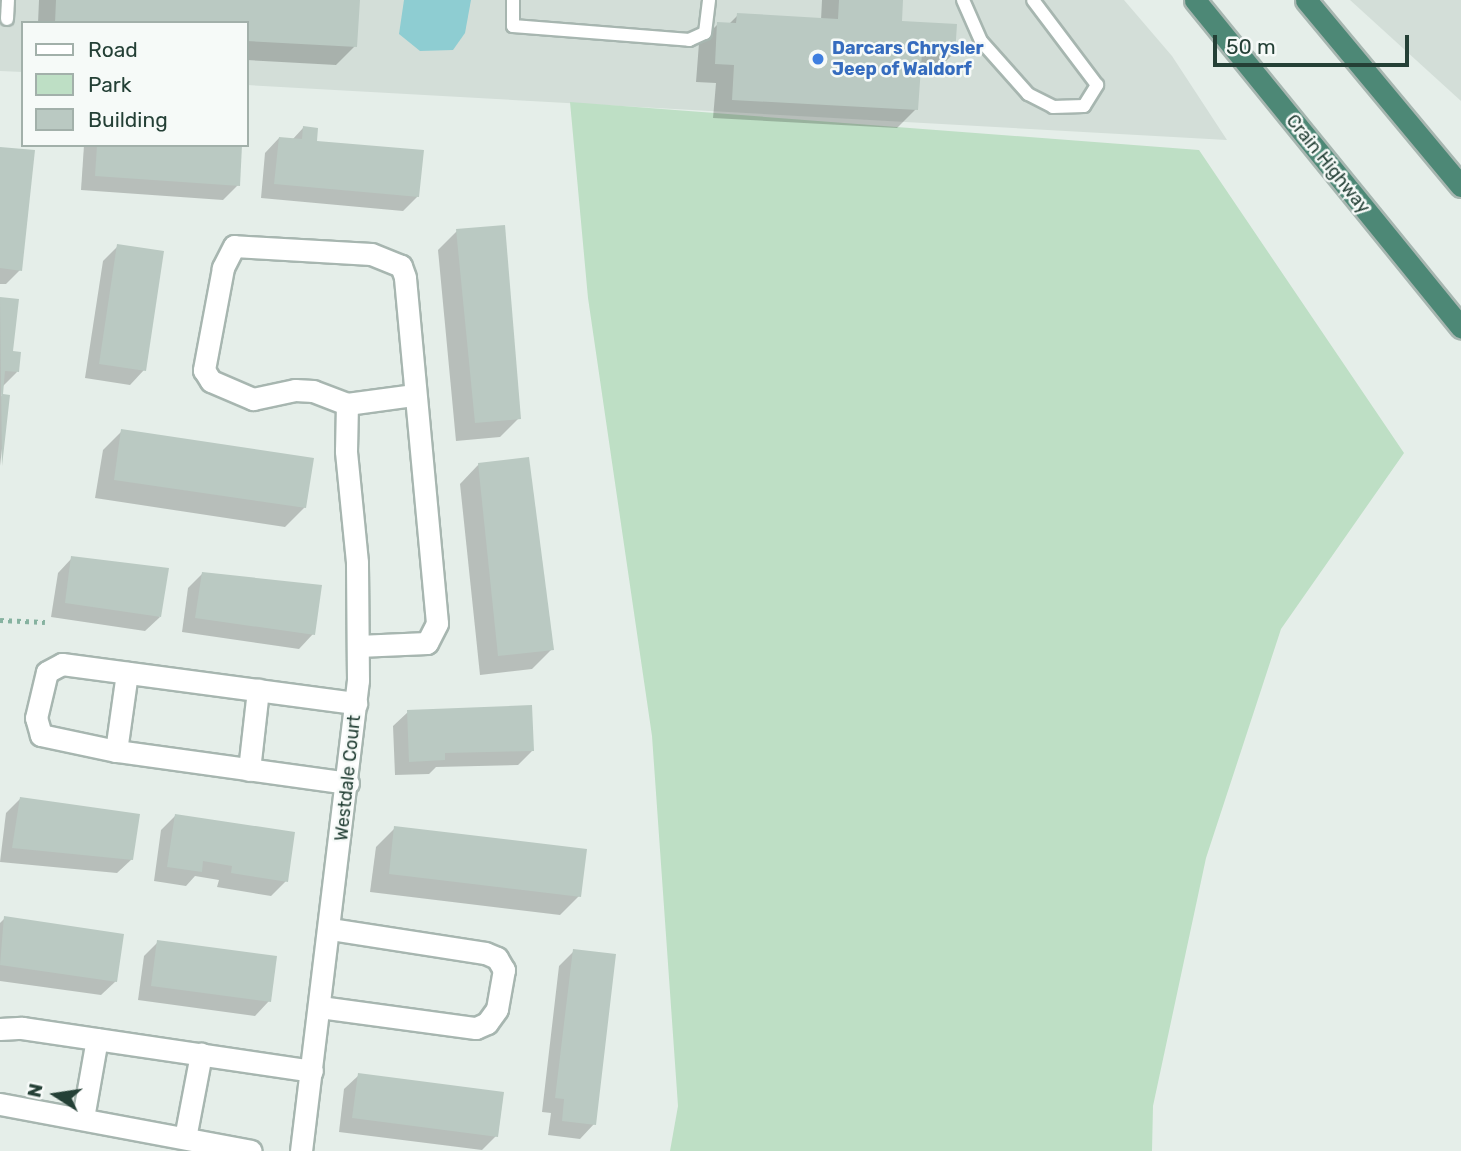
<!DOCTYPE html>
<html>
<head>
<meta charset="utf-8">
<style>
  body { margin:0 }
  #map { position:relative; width:1461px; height:1151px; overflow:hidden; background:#e5eee9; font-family:Rubik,sans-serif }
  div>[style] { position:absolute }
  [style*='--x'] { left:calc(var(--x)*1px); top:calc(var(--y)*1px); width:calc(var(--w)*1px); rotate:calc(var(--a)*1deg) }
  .built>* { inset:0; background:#d3ded8 }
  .green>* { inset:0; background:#bedfc5 }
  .water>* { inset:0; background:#8ecdd2 }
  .shadow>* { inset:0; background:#0003 }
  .building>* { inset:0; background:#bac9c2 }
  .path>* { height:4.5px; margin-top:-2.25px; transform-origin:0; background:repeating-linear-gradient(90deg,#86b2a0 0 3.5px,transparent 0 8.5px) }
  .roads { filter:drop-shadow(2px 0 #a7b6b0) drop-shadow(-2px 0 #a7b6b0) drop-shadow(0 2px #a7b6b0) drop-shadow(0 -2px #a7b6b0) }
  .service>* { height:12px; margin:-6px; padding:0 6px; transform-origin:6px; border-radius:6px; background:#fff }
  .minor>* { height:21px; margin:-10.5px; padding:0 10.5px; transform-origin:10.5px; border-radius:10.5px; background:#fff }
  .trunk>* { height:21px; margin:-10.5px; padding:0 10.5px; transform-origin:10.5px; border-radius:10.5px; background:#4d8876 }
  .dots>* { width:19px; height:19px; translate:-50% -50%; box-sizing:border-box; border:4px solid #f6faf8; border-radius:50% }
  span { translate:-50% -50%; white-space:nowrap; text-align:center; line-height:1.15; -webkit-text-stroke:5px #f6faf8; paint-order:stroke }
  .shop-label { font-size:18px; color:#366cbe; font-weight:700 }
  .left { translate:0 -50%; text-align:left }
  .street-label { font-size:18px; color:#244036 }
  .legend { position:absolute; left:21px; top:21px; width:228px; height:126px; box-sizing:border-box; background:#f6faf8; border:2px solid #a2b0aa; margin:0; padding:9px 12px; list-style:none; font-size:21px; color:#244036 }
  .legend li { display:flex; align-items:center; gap:14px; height:35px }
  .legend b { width:35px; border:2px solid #a2b0aa }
  .north { position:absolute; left:21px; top:1060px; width:70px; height:70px; -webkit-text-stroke:5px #f6faf8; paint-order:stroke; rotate:282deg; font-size:19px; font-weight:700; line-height:28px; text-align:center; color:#244036 }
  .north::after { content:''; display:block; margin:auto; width:24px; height:32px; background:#244036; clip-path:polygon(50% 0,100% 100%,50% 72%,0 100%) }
  .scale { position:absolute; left:1213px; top:35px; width:196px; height:32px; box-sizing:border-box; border:4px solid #244036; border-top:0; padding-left:9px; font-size:21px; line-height:24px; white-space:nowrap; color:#244036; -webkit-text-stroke:5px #f6faf8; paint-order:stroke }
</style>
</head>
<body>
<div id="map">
  <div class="built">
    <div style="clip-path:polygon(0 0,1124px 0,1172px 56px,1227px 140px,247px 85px,247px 23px,23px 23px,23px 72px,0 71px)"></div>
    <div style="clip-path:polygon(1350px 0,1461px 0,1461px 101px)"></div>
  </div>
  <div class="green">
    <div style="clip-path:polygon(570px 102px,1199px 150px,1404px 453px,1281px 629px,1206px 858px,1153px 1106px,1152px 1151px,670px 1151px,678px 1106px,652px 736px,588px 298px)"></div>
  </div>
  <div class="water">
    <div style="clip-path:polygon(404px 0,471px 0,465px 33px,453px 50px,420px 51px,399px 34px)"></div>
  </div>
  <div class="shadow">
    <div style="clip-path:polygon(39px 0,358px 0,355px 46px,336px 65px,247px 60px,247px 23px,38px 23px)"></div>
    <div style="clip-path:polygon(822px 0,901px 0,900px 23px,953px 54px,934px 73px,919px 72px,916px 109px,897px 128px,713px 118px,716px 83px,696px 82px,699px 43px,718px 24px,729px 24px,738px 15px,821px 20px)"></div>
    <div style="clip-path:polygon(303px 128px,315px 142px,418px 196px,403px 211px,261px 198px,265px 153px,279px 138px,292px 140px)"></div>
    <div style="clip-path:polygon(84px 145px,241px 145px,238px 185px,223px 200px,81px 190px)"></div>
    <div style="clip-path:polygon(0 148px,20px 270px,6px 284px,0 284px)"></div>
    <div style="clip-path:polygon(457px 231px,519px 418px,500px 437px,456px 441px,438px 250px)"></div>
    <div style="clip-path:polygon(118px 246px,144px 370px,130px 385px,85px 378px,103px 261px)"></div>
    <div style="clip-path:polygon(0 299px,17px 301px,11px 353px,17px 372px,2px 387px,1px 396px,8px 397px,0 466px)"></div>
    <div style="clip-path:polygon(122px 431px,305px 507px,285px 527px,95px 498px,103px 450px)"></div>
    <div style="clip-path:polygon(479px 464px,552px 649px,532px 669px,480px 675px,460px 484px)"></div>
    <div style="clip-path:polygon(72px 558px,160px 617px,145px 631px,51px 617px,58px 573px)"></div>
    <div style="clip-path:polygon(202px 574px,320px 586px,313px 634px,299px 649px,182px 632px,188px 588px)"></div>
    <div style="clip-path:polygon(408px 712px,532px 751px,518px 765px,436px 767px,429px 774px,395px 775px,393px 726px)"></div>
    <div style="clip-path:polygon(21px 798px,132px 859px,117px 873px,0 862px,6px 813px)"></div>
    <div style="clip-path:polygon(175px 816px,286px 881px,271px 896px,217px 887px,219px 880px,195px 876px,186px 886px,154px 881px,161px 830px)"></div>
    <div style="clip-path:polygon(395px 828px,579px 896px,560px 915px,370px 892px,376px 847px)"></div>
    <div style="clip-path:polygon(5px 918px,116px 981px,101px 995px,0 981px,0 923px)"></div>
    <div style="clip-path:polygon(158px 942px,269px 1001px,255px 1016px,138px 1000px,144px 956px)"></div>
    <div style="clip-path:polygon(574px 951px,594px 1124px,580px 1139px,548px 1135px,551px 1113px,542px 1112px,559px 966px)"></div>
    <div style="clip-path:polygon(359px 1075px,496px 1136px,482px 1150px,339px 1132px,344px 1089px)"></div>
  </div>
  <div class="building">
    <div style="clip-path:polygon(56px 0,360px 0,357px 47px,247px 41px,247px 23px,55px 23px)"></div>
    <div style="clip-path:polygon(839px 0,903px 0,902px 21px,957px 24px,955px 55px,922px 53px,918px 110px,732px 100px,734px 65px,715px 64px,717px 22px,736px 23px,737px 13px,838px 19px)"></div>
    <div style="clip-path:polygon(303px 126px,318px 128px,317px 141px,424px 150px,419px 197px,274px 184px,279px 137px,302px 139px)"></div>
    <div style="clip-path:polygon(97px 145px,242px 145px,240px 186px,95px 176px)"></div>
    <div style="clip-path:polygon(0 147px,35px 150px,22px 271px,0 268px)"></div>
    <div style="clip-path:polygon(505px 225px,521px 419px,475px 423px,456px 229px)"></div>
    <div style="clip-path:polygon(117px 244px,164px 251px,146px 371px,99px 364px)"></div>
    <div style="clip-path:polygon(0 297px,19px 299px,13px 351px,21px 352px,19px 372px,5px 371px,3px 394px,10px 395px,2px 466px)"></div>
    <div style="clip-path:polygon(121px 429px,314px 458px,306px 508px,114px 480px)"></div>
    <div style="clip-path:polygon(529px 457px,554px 650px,498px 656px,478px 463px)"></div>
    <div style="clip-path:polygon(71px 556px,169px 568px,161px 617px,65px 603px)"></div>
    <div style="clip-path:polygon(202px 572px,322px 585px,315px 635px,195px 618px)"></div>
    <div style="clip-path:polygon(532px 705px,534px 751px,445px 753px,445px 760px,409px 762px,407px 710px)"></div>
    <div style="clip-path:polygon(20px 797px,140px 814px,133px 860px,12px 848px)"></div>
    <div style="clip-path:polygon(175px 814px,295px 832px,288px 882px,231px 873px,232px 866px,203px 861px,202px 872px,167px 867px)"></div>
    <div style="clip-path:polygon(394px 826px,587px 849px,581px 897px,389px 874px)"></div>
    <div style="clip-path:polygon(4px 916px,124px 934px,117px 982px,0 965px)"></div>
    <div style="clip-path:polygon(157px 940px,277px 956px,271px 1002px,151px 986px)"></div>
    <div style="clip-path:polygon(573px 949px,616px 954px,596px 1125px,562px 1121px,564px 1099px,555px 1098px)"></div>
    <div style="clip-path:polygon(358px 1073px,504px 1092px,498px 1137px,352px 1118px)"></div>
  </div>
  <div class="path">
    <div style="--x:0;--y:620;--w:45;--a:2.5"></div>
  </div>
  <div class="roads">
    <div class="service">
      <div style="--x:513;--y:0;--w:26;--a:90"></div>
      <div style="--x:513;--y:26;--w:177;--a:4.5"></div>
      <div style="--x:689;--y:40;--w:17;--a:-24"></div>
      <div style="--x:705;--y:33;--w:33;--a:-83"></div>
      <div style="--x:963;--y:0;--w:45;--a:66.3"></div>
      <div style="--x:981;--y:41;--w:71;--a:48.4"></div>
      <div style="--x:1028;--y:94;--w:28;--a:27"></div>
      <div style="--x:1053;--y:107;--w:31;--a:-2"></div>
      <div style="--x:1084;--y:106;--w:25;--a:-58"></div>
      <div style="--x:1097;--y:85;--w:106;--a:-127"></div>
      <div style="--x:7;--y:19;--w:19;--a:-87"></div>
    </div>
    <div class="minor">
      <div style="--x:358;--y:646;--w:69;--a:-2.5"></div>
      <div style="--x:427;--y:643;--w:22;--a:-63"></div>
      <div style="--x:437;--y:623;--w:347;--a:-95.3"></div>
      <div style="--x:405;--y:277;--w:12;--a:-110"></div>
      <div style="--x:401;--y:266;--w:32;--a:-158"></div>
      <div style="--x:371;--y:254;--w:137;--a:-176.7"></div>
      <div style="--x:234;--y:246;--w:25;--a:117"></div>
      <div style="--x:223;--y:268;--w:104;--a:100.6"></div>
      <div style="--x:204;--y:370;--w:13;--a:58"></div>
      <div style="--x:211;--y:381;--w:46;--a:23.2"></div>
      <div style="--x:253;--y:399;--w:43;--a:-12.1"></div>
      <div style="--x:295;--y:390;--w:18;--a:3"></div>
      <div style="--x:313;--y:391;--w:36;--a:21"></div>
      <div style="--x:347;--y:404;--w:68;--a:-7.7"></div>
      <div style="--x:116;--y:751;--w:79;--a:-82"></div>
      <div style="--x:249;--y:770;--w:81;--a:-83.6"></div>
      <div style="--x:348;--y:783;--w:234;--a:-172.1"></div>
      <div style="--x:116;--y:751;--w:77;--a:-168"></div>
      <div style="--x:41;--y:735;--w:18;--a:-106"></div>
      <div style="--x:36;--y:718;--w:47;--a:-76.6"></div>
      <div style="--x:47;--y:672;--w:17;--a:-28"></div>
      <div style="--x:62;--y:664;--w:297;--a:7.6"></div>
      <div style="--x:320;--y:1007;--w:157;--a:7.7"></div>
      <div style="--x:476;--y:1028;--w:12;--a:-24"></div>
      <div style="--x:487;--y:1023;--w:17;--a:-54"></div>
      <div style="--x:497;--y:1009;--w:40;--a:-80"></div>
      <div style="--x:504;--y:970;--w:14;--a:-120"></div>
      <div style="--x:497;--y:958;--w:13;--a:-157"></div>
      <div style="--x:485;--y:953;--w:157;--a:-171.2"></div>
      <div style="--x:0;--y:1029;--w:22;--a:-3"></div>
      <div style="--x:22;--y:1028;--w:293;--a:8.4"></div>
      <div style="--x:0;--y:1104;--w:255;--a:10.6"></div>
      <div style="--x:83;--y:1118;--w:80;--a:-80"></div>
      <div style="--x:185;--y:1138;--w:86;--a:-79.2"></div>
      <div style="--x:301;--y:1151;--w:474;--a:-83.1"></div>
      <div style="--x:358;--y:680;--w:118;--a:-90.5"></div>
      <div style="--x:357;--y:562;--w:112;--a:-95.7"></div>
      <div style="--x:346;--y:451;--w:47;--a:-88.8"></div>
    </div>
    <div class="trunk">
      <div style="--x:1195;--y:0;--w:422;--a:50.9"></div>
      <div style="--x:1306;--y:0;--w:242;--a:50.2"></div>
    </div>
  </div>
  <div class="dots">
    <div style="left:818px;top:59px;background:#3f7fe0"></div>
  </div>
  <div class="shop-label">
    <span class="left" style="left:832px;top:59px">Darcars Chrysler<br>Jeep of Waldorf</span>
  </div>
  <div class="street-label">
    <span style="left:1328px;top:164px;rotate:51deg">Crain Highway</span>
    <span style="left:348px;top:778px;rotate:-84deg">Westdale Court</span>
  </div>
  <ul class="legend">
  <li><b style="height:9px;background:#fff"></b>Road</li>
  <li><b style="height:19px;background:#bedfc5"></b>Park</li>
  <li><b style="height:19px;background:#bac9c2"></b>Building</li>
  </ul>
  <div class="north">N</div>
  <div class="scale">50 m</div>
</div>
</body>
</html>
